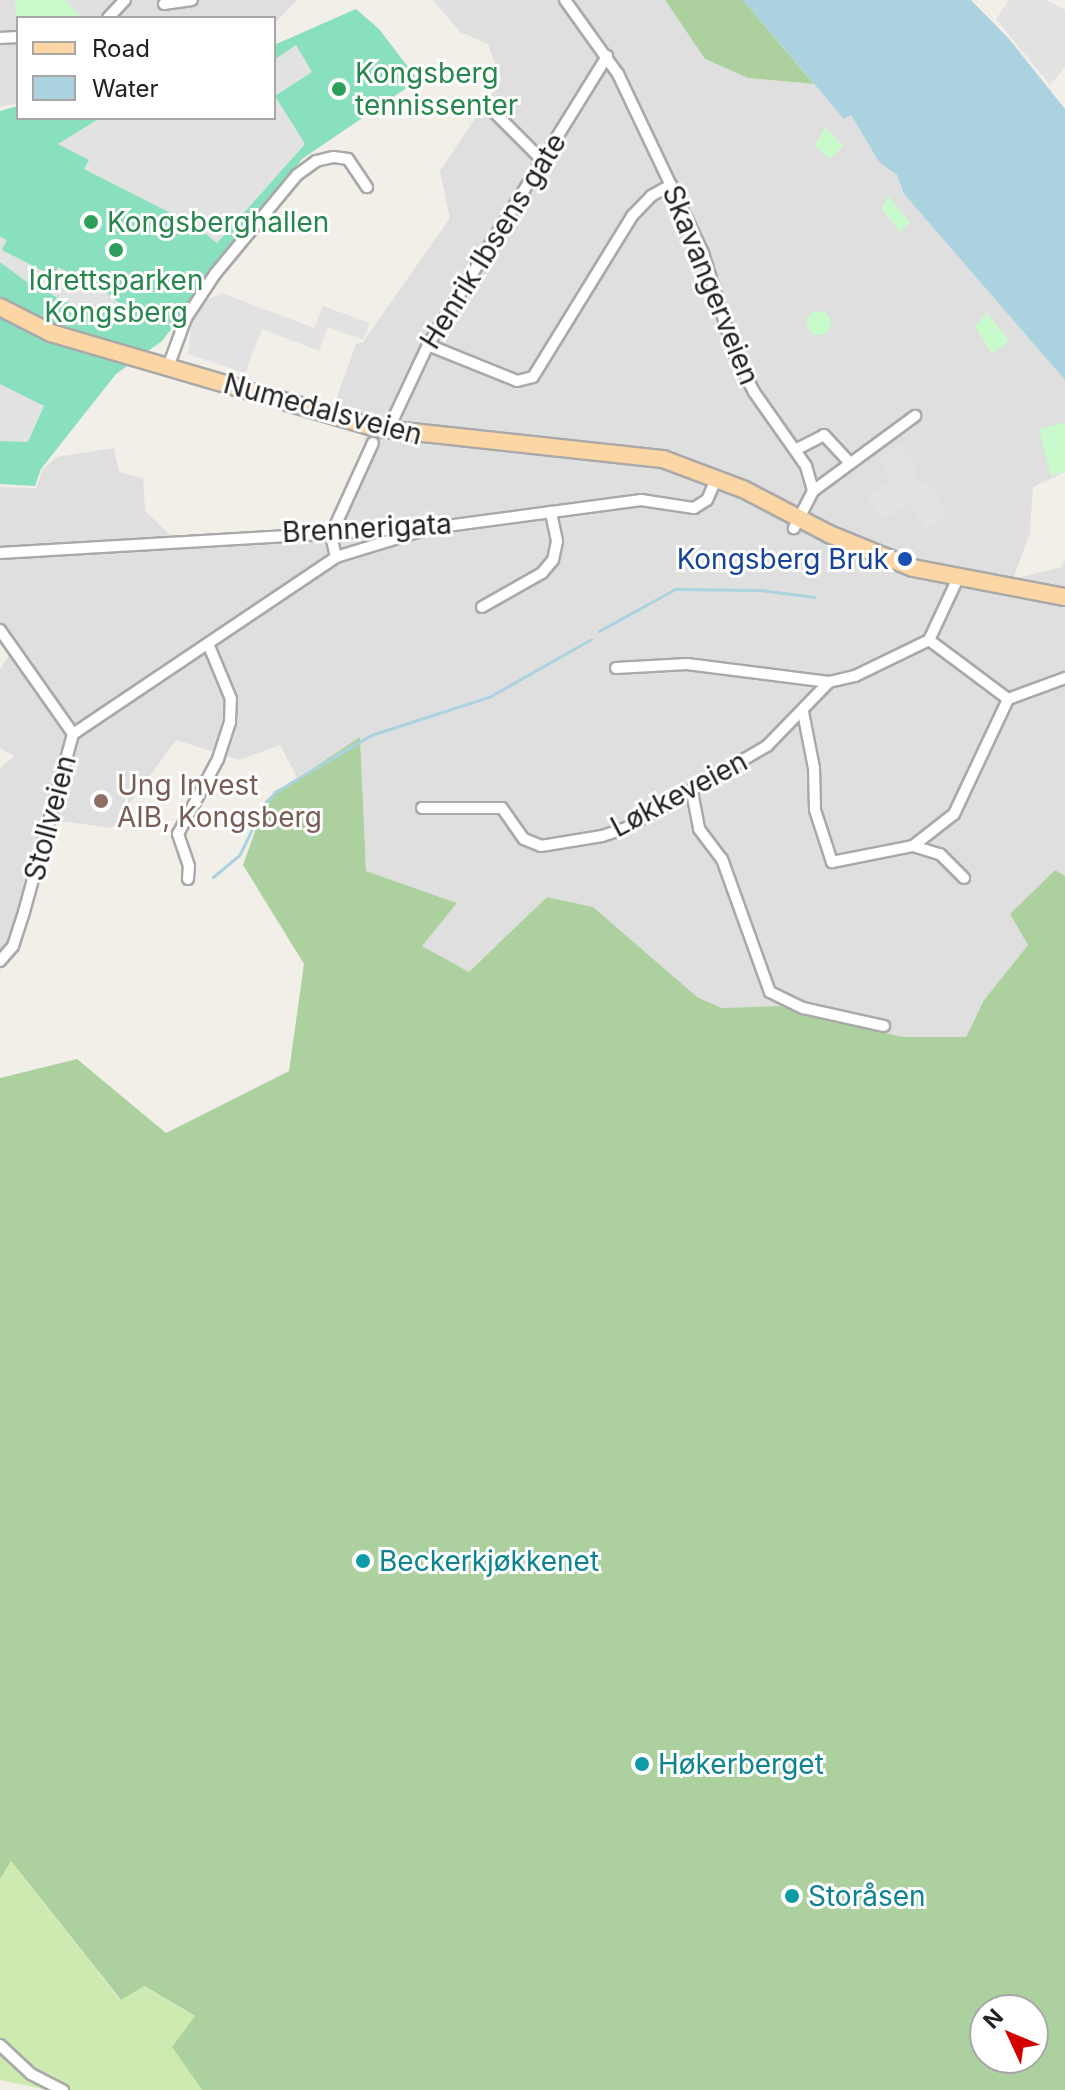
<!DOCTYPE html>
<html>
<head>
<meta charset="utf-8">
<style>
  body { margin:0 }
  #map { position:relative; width:1065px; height:2090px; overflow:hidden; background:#f2efe9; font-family:Inter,sans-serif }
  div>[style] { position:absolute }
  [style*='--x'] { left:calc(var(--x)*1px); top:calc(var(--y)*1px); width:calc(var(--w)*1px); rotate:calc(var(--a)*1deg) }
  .residential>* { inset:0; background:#e0dfdf }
  .grass>* { inset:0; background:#cdebb0 }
  .forest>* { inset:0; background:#add19e }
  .park>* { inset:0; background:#c8facc }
  .round { border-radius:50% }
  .pitch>* { inset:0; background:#88e0be }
  .parking>* { inset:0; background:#e2e2e2 }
  .water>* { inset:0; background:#aad3df }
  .stream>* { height:3px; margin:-1.5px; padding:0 1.5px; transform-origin:1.5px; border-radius:1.5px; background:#aad3df }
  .roads { filter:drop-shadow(2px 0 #a9a9a9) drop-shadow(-2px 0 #a9a9a9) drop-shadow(0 2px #a9a9a9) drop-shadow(0 -2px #a9a9a9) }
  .minor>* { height:10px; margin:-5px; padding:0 5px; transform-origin:5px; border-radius:5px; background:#fff }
  .primary>* { height:16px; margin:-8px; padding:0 8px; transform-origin:8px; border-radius:8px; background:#fcd6a4 }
  .dots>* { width:22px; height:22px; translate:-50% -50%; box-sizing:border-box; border:4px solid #fff; border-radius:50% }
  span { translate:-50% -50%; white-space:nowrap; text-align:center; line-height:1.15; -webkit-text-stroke:6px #fff; paint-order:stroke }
  .leisure-label { font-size:28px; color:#27864d }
  .left { translate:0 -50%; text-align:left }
  .street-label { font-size:28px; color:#222 }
  .transit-label { font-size:28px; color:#164399 }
  .right { translate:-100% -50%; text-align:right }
  .education-label { font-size:28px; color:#785e54 }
  .culture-label { font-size:28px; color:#0d838f }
  .legend { position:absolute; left:16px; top:16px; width:260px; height:104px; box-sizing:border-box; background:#fff; border:2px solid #a7a7a7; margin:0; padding:10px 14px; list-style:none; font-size:24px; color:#222 }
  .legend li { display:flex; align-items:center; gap:16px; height:40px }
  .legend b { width:40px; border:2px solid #a7a7a7 }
  .north { position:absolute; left:969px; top:1994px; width:80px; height:80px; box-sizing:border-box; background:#fff; border:2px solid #a7a7a7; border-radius:50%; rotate:314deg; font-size:22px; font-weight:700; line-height:32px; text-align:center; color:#222 }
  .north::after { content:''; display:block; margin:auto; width:28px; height:36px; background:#d40000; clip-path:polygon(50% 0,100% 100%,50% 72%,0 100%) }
</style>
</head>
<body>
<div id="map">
  <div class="residential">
    <div style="clip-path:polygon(0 0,297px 0,274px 24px,274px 18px,18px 18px,18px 103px,0 107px)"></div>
    <div style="clip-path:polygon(433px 0,665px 0,705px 59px,748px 78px,814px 84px,851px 115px,879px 162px,897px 175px,904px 194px,1065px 380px,1065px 472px,1033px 487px,1030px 533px,1013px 579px,1062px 567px,1065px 560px,1065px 876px,1055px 871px,1028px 945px,984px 1000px,966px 1037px,902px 1037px,780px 1006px,722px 1008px,697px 997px,654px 962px,548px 897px,469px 972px,421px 946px,457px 903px,366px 871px,360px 738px,299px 781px,280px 745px,239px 760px,176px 740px,112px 828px,45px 819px,0 972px,0 768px,14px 756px,0 748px,0 669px,15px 647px,0 621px,0 487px,36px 488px,43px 469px,57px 457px,114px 448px,119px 472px,143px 478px,145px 511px,170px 535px,297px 541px,331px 522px,362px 466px,366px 430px,333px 408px,356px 344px,363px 342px,450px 218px,440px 171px,501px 80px,488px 44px,460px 32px)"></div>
  </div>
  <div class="grass">
    <div style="clip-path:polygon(10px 1860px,120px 2000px,143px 1986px,196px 2017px,172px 2047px,202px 2090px,47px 2090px,0 2080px,0 1879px)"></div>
  </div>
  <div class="forest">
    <div style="clip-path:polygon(665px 0,743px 0,814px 84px,748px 78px,705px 59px)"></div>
    <div style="clip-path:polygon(evenodd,360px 737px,366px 871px,457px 903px,422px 946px,469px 972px,547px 897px,593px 907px,697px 997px,722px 1008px,780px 1006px,902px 1037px,966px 1037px,984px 1000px,1028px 945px,1010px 914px,1055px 870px,1065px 876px,1065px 2090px,202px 2090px,172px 2047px,195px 2016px,144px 1986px,121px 2000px,11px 1861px,0 1879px,0 1078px,77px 1059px,166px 1133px,289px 1071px,304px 964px,243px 865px,266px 800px,360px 737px,985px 2010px,1033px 2010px,1033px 2058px,985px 2058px,985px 2010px)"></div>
  </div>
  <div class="park">
    <div style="clip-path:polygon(15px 0,65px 0,82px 18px,18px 18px,17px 25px)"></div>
    <div style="clip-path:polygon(825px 127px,843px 146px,830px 159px,815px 146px)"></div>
    <div style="clip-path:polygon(888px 196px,910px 223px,900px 232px,882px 209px)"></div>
    <div class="round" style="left:807px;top:311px;width:24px;height:24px"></div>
    <div style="clip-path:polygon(987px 313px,1009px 341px,992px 354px,975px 326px)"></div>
    <div style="clip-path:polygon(1065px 423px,1065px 472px,1051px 476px,1039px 429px)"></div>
  </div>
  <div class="pitch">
    <div style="clip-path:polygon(356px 9px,379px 29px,418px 80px,302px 159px,162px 341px,116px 374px,41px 469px,35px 486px,0 484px,0 111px,18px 106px,18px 118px,274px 118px,274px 45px)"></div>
  </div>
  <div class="parking">
    <div style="clip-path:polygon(1009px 0,1046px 0,1065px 10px,1065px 67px,1050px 85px,996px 19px)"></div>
    <div style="clip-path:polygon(296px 45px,312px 72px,275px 96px,305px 144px,217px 243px,196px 226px,84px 169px,89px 160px,58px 144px,100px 118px,274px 118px,274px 60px)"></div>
    <div style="clip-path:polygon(0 237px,7px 240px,2px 250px,53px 276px,58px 267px,110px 295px,132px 315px,130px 320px,66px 302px,24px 280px,0 262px)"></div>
    <div style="clip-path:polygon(222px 293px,314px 328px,323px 306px,370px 323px,363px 340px,328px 327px,319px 351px,262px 329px,245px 373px,188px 354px,192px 321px,208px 299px)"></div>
    <div style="clip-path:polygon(0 384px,44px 406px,28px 442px,0 441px)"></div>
    <div style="clip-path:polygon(900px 444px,919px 472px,913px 476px,919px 485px,927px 480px,949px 514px,926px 529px,905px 497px,906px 505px,885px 519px,866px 498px,890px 482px,896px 487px,878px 459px)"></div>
  </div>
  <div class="water">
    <div style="clip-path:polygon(743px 0,971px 0,1009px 39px,1065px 109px,1065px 380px,904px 194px,897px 175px,879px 162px,851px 115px,844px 119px)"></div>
  </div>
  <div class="stream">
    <div style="--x:599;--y:631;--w:87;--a:-28.9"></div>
    <div style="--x:675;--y:589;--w:84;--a:0.7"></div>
    <div style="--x:759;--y:590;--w:56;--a:7.1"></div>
    <div style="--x:213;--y:877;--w:35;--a:-40"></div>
    <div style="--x:240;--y:854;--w:51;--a:-64.4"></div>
    <div style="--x:262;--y:808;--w:21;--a:-51"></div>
    <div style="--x:275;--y:792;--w:112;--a:-30.7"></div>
    <div style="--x:371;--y:735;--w:124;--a:-17.9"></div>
    <div style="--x:489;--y:697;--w:117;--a:-29.6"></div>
  </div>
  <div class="roads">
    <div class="minor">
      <div style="--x:565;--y:0;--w:91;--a:54.4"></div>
      <div style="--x:618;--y:74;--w:198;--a:64.6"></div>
      <div style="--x:703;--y:253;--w:107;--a:72.6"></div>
      <div style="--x:735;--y:355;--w:42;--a:62.8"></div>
      <div style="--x:754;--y:392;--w:90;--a:54.9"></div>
      <div style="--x:806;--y:466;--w:26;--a:74"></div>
      <div style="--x:813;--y:491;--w:42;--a:117.2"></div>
      <div style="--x:164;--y:4;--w:28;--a:-8"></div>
      <div style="--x:108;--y:18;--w:25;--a:-47"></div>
      <div style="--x:0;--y:38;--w:18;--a:-3"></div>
      <div style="--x:495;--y:113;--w:66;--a:45"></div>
      <div style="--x:428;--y:345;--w:96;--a:22"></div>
      <div style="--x:517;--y:381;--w:16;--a:-14"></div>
      <div style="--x:533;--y:377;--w:189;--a:-58.4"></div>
      <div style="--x:632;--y:216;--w:28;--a:-46"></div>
      <div style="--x:651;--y:196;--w:23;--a:-29"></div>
      <div style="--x:168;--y:367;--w:52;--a:-69.8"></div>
      <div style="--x:186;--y:318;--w:53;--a:-56.6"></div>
      <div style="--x:215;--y:274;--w:129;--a:-50.4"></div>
      <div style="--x:297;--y:175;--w:24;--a:-36"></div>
      <div style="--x:316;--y:161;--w:18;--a:-13"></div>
      <div style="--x:334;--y:157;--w:14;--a:8"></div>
      <div style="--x:348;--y:159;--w:34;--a:56"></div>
      <div style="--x:388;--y:430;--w:94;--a:-64.8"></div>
      <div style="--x:428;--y:345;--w:340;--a:-58.2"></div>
      <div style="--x:797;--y:449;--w:30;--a:-27"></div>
      <div style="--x:824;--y:435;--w:38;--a:47"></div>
      <div style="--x:813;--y:491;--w:127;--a:-36.3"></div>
      <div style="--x:0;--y:553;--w:440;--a:-3.4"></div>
      <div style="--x:439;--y:527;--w:204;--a:-7.6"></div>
      <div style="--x:641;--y:500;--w:54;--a:8.6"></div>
      <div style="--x:694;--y:508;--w:15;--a:-32"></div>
      <div style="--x:707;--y:500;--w:24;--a:-66"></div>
      <div style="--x:336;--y:557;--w:23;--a:-103"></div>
      <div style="--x:331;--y:535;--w:101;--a:-65.5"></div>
      <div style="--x:482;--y:607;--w:69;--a:-29.5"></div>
      <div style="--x:542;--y:573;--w:17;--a:-50"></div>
      <div style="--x:553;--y:560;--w:19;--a:-78"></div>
      <div style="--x:557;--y:541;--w:30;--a:-102"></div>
      <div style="--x:0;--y:630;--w:127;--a:54.9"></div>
      <div style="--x:616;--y:668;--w:71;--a:-3.2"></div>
      <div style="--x:687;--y:664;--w:143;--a:7.2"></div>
      <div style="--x:829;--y:682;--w:27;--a:-13"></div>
      <div style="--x:855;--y:676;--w:82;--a:-25.9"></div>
      <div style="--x:929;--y:640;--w:68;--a:-64.9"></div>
      <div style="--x:1008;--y:699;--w:61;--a:-20.2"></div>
      <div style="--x:803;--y:712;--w:57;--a:78.9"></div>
      <div style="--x:814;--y:768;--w:42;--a:88.6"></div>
      <div style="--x:815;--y:810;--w:55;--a:71.9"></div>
      <div style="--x:832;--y:862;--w:83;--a:-11.2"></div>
      <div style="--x:913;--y:846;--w:52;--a:-38"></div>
      <div style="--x:954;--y:814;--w:127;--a:-64.8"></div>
      <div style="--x:1008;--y:699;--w:99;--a:-143.2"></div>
      <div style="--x:692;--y:792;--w:38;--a:79"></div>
      <div style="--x:699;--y:829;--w:38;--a:53"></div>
      <div style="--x:722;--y:859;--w:141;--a:70.2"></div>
      <div style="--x:770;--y:992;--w:37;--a:26"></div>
      <div style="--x:803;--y:1008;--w:83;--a:12.5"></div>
      <div style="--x:422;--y:808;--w:80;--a:0"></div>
      <div style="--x:502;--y:808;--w:38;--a:55"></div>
      <div style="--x:524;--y:839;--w:18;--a:22"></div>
      <div style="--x:541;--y:846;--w:62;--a:-9.3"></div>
      <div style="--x:602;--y:836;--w:25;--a:-18"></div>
      <div style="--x:626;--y:828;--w:163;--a:-30.2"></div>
      <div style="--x:767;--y:746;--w:89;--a:-45.9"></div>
      <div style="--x:913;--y:846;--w:28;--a:17"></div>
      <div style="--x:940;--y:854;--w:34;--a:45"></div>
      <div style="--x:188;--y:879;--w:13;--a:-86"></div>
      <div style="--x:189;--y:866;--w:34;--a:-109"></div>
      <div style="--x:178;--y:834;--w:85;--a:-61.9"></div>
      <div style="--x:218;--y:759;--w:39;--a:-72"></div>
      <div style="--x:230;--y:722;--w:23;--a:-88"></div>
      <div style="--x:231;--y:699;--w:57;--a:-112.5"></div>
      <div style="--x:0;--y:961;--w:20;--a:-49"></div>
      <div style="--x:13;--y:946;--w:36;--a:-72"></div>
      <div style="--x:24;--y:912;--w:185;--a:-74.6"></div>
      <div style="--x:73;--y:734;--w:317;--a:-33.9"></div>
      <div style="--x:336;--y:557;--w:89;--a:-17"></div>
      <div style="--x:0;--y:2045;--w:42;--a:43.1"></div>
      <div style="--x:31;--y:2074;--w:36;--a:27"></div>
    </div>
    <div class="primary">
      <div style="--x:0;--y:307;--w:57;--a:27"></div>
      <div style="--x:51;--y:333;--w:339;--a:16.3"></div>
      <div style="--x:376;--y:428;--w:289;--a:6.2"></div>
      <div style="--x:663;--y:459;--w:85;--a:20.6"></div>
      <div style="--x:743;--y:489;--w:97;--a:27.6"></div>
      <div style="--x:829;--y:534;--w:91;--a:22"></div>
      <div style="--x:913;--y:568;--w:155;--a:10.8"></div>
    </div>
  </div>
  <div class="dots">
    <div style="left:339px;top:89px;background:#2e9e5b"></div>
    <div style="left:91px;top:222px;background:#2e9e5b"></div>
    <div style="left:116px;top:250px;background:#2e9e5b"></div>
    <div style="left:905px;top:559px;background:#1a4fb4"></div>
    <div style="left:101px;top:801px;background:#8d6e63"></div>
    <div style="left:363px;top:1561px;background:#0f9aa8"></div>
    <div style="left:642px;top:1764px;background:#0f9aa8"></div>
    <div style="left:792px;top:1896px;background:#0f9aa8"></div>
  </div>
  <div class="leisure-label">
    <span class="left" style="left:355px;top:89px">Kongsberg<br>tennissenter</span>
    <span class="left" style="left:107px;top:222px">Kongsberghallen</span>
    <span style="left:116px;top:296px">Idrettsparken<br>Kongsberg</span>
  </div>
  <div class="street-label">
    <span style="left:493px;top:241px;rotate:-58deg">Henrik Ibsens gate</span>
    <span style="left:711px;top:285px;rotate:68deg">Skavangerveien</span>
    <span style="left:323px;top:409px;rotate:15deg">Numedalsveien</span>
    <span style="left:367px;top:528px;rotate:-3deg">Brennerigata</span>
    <span style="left:679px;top:794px;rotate:-28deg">Løkkeveien</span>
    <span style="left:50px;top:818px;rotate:-75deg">Stollveien</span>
  </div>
  <div class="transit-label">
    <span class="right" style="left:889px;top:559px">Kongsberg Bruk</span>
  </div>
  <div class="education-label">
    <span class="left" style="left:117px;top:801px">Ung Invest<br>AIB, Kongsberg</span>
  </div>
  <div class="culture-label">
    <span class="left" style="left:379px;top:1561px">Beckerkjøkkenet</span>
    <span class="left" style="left:658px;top:1764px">Høkerberget</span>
    <span class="left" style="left:808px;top:1896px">Storåsen</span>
  </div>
  <ul class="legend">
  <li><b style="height:10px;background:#fcd6a4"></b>Road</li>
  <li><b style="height:22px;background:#aad3df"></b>Water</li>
  </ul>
  <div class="north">N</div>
</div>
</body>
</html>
